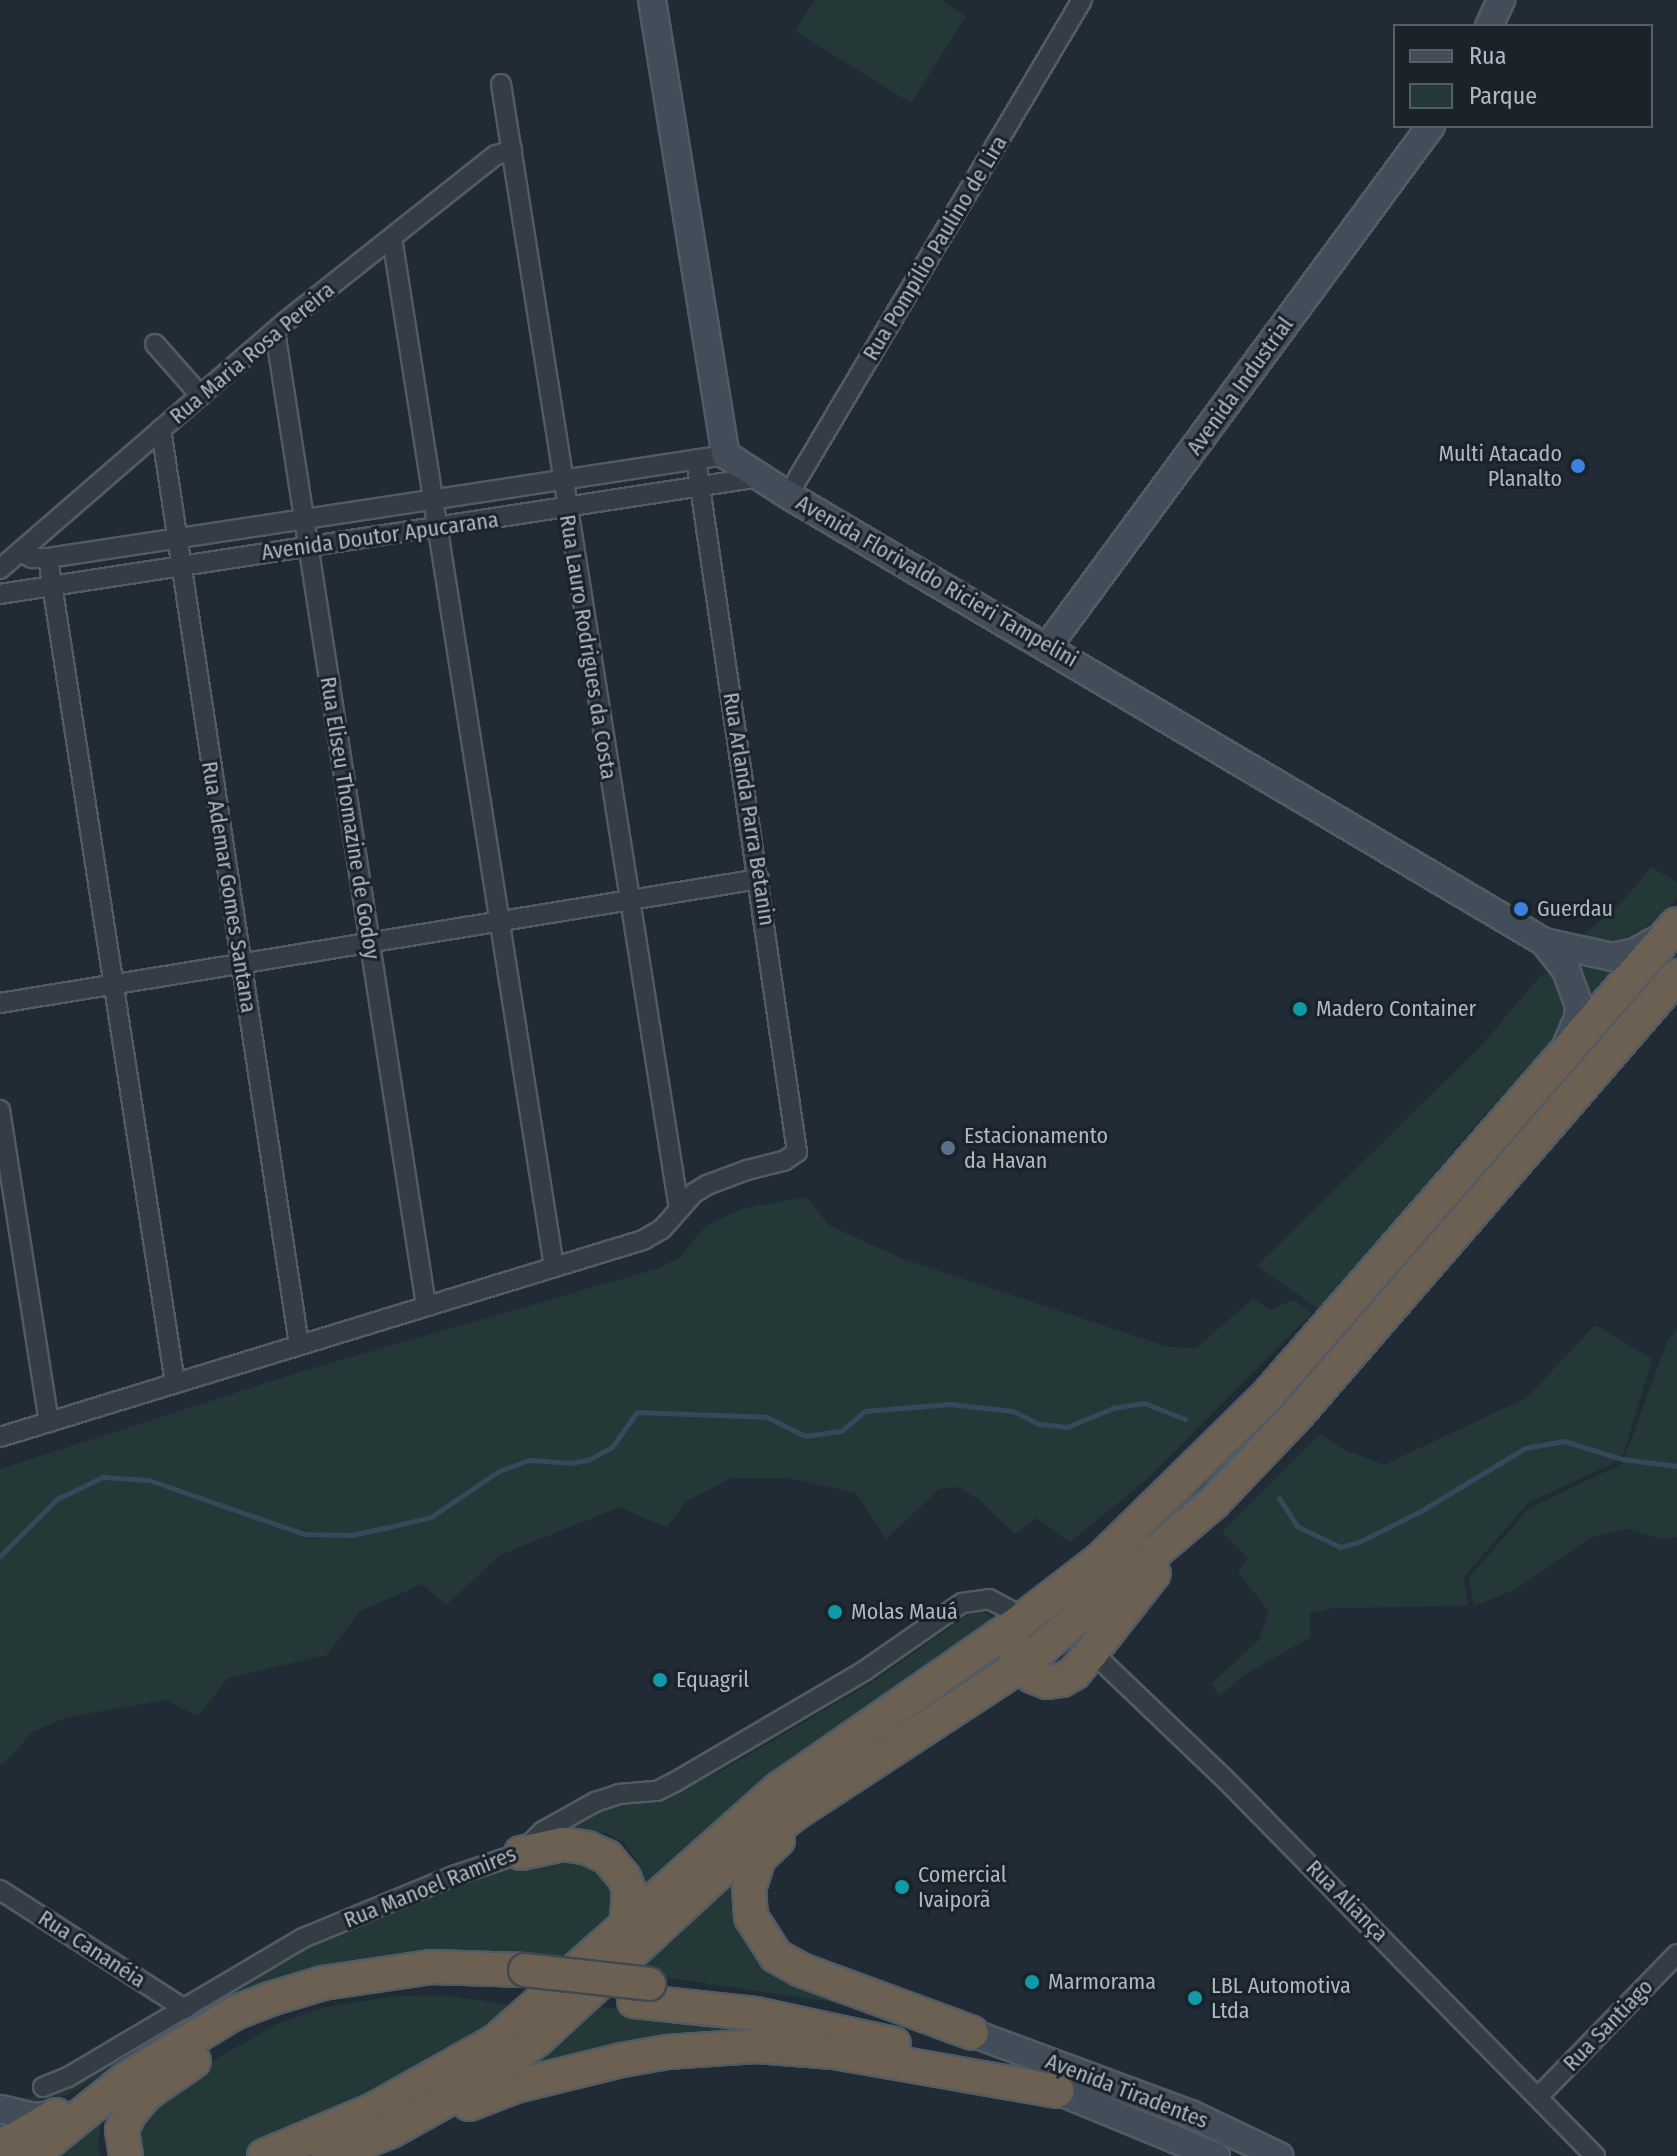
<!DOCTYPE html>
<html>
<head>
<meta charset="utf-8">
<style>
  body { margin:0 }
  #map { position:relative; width:1677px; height:2156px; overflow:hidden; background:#212b35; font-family:"Fira Sans Condensed",sans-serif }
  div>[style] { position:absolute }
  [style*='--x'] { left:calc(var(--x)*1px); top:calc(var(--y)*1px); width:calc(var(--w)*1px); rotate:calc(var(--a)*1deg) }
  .green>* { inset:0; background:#243837 }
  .stream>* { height:5px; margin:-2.5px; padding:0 2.5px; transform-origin:2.5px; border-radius:2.5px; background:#36485c }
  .roads { filter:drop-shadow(2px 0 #525b64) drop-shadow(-2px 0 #525b64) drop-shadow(0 2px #525b64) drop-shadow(0 -2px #525b64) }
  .street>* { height:18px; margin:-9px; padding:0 9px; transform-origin:9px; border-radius:9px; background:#343d46 }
  .secondary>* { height:26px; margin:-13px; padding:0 13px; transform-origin:13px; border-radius:13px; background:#434c59 }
  .highway>* { height:32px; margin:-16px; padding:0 16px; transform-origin:16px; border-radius:16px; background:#6b6052 }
  .bridges { filter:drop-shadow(2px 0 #3f4850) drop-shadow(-2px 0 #3f4850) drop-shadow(0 2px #3f4850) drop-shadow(0 -2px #3f4850) }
  .highway-bridge>* { height:32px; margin:-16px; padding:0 16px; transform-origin:16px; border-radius:16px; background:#6b6052 }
  .dots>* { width:22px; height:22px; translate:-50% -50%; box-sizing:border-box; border:4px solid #1a222a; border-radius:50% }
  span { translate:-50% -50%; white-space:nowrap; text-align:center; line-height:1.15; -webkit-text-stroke:6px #1a222a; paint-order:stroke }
  .street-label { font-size:22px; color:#afb8c3 }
  .poi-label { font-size:22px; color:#afb8c3 }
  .right { translate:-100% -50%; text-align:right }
  .left { translate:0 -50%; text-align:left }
  .legend { position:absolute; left:1393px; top:24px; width:260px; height:104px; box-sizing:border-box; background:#1a222a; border:2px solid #565e67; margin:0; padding:10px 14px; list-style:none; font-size:24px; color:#afb8c3 }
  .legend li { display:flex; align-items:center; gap:16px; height:40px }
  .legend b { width:40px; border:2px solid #565e67 }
</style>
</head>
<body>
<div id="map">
  <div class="green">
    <div style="clip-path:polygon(815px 0,941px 0,966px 16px,911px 103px,795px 31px)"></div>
    <div style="clip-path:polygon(1651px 867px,1677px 882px,1677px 899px,1664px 913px,1642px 930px,1617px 941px,1594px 945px,1576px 942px,1622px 902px)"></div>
    <div style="clip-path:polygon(1677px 940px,1677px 963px,1204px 1498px,1114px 1567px)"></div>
    <div style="clip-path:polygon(1572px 960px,1620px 966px,1590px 1002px)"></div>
    <div style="clip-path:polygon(1549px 973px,1564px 991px,1567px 1012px,1558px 1036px,1471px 1130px,1320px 1310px,1257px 1266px,1483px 1044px,1540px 976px)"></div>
    <div style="clip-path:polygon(807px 1197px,828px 1225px,903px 1259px,1168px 1347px,1196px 1348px,1253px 1299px,1271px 1310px,1293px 1300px,1312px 1313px,1146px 1480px,1070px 1542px,1036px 1518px,1015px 1534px,978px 1499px,958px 1487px,939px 1489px,886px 1539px,856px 1493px,788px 1478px,731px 1478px,685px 1502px,667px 1528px,620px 1507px,500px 1555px,446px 1605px,422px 1584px,360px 1611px,327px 1655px,228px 1678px,198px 1716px,166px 1700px,68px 1717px,32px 1732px,4px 1764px,0 1764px,0 1469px,303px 1371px,656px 1269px,679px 1258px,706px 1226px,741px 1209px)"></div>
    <div style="clip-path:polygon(1595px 1325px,1652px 1359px,1622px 1459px,1528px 1503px,1463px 1578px,1468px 1606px,1333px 1608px,1310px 1613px,1311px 1637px,1242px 1676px,1220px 1696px,1211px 1684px,1259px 1640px,1269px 1612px,1238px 1572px,1248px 1558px,1222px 1532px,1320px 1434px,1345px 1450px,1384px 1465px,1528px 1397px)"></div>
    <div style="clip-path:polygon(1677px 1330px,1677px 1536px,1667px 1540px,1627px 1529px,1592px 1537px,1515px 1589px,1474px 1606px,1469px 1578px,1529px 1508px,1622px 1464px,1668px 1340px)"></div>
    <div style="clip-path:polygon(982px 1611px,1002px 1625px,645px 1891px,641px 1867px,624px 1842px,605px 1833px,579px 1834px,573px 1830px,575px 1823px,610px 1803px,658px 1799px,721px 1771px,874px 1681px,969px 1614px)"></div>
    <div style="clip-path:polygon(578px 1853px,612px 1875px,617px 1918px,574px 1964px,457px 1956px,171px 2037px,49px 2104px,40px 2106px,0 2098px,0 2093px,26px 2098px,43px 2095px,295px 1951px,329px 1936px,532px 1859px)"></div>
    <div style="clip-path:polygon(740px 1866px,744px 1934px,867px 2007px,628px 1972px)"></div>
    <div style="clip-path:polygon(442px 1995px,521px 2006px,481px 2042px,316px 2127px,244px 2156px,140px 2156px,136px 2124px,200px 2068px,275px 2025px,324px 2007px,398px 1996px)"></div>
    <div style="clip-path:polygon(599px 2007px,700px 2016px,796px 2031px,697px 2032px,629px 2042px,532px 2066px)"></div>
    <div style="clip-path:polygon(104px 2110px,97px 2147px,101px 2156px,44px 2156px)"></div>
  </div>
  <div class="stream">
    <div style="--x:1279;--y:1498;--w:33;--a:57"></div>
    <div style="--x:1297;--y:1526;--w:48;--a:26"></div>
    <div style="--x:1340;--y:1547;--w:20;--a:-15"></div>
    <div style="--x:1359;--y:1542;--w:67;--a:-26.6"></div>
    <div style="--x:1419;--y:1512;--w:124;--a:-31.1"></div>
    <div style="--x:1525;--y:1448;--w:40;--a:-10"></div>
    <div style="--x:1564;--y:1441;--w:61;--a:17.2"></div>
    <div style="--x:1622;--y:1459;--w:55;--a:7.3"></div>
    <div style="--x:0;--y:1556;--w:81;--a:-45"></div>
    <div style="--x:57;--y:1499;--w:51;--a:-25.6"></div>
    <div style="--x:103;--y:1477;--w:46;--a:3.7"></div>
    <div style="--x:149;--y:1480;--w:164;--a:19.2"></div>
    <div style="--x:304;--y:1534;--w:47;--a:1.2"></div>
    <div style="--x:351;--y:1535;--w:35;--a:-12"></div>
    <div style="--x:385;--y:1528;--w:47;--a:-13.4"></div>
    <div style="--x:431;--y:1517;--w:82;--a:-34.1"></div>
    <div style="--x:499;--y:1471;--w:33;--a:-20"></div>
    <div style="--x:530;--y:1460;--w:39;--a:4"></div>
    <div style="--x:569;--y:1463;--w:19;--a:-9"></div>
    <div style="--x:588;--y:1460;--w:27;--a:-28"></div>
    <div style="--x:612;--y:1447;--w:43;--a:-54.5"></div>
    <div style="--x:637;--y:1412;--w:130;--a:2.2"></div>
    <div style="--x:767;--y:1417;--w:42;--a:26.6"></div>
    <div style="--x:805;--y:1436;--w:36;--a:-8"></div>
    <div style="--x:841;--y:1431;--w:31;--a:-40"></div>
    <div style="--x:865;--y:1411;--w:85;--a:-4.7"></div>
    <div style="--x:950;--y:1404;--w:63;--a:6.3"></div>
    <div style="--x:1013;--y:1411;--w:29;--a:27"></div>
    <div style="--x:1039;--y:1424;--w:28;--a:6"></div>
    <div style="--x:1067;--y:1427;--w:50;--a:-22.4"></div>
    <div style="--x:1113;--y:1408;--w:31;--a:-9"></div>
    <div style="--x:1144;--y:1403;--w:44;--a:21.3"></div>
  </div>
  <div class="roads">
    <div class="street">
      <div style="--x:501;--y:84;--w:1139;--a:81.01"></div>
      <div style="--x:392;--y:238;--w:1042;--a:81.05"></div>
      <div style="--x:275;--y:331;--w:986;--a:81.19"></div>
      <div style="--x:155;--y:344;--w:69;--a:48.5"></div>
      <div style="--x:161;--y:429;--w:926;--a:81.43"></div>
      <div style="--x:788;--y:495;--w:576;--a:-59.29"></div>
      <div style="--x:21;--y:552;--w:13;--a:29"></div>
      <div style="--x:32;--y:558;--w:16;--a:0"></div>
      <div style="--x:48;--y:558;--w:686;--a:-8.64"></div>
      <div style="--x:48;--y:558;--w:835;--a:81.25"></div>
      <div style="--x:0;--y:569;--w:377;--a:-40.9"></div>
      <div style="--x:285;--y:322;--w:269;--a:-38.4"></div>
      <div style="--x:496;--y:155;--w:17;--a:-17"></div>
      <div style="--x:0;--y:594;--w:769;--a:-8.75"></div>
      <div style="--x:0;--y:1003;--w:769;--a:-9.28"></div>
      <div style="--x:0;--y:1110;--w:316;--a:81.1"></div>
      <div style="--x:0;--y:1437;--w:673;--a:-17.03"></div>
      <div style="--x:643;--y:1240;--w:22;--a:-30"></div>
      <div style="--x:662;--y:1229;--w:48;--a:-48.4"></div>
      <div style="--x:694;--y:1193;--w:15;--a:-32"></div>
      <div style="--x:707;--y:1185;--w:43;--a:-20.6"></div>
      <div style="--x:747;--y:1170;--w:38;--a:-14"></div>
      <div style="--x:784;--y:1161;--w:16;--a:-35"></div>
      <div style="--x:797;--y:1152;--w:700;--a:-98.29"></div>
      <div style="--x:1092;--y:1652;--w:182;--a:43.7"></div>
      <div style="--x:1224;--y:1778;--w:530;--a:45.54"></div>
      <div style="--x:0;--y:1890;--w:220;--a:32.8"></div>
      <div style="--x:43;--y:2087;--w:27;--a:-22"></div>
      <div style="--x:68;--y:2077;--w:273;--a:-30.6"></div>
      <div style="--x:303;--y:1938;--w:165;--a:-22.4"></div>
      <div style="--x:456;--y:1875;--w:69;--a:-18.7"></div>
      <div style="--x:521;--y:1853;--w:31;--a:-45"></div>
      <div style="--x:543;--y:1831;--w:60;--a:-29.1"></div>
      <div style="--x:595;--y:1802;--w:25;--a:-18"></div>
      <div style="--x:619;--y:1794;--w:38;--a:-5"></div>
      <div style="--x:657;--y:1791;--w:20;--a:-27"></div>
      <div style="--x:675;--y:1782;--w:219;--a:-30.4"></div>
      <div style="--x:864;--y:1671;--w:119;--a:-34.8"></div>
      <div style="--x:962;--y:1603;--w:27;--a:-8"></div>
      <div style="--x:989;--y:1599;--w:21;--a:28"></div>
      <div style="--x:1008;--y:1609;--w:17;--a:54"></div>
      <div style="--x:1539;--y:2096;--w:198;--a:-45.8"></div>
    </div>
    <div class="secondary">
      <div style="--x:652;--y:0;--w:461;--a:80.8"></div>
      <div style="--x:726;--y:455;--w:74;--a:32.8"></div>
      <div style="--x:788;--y:495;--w:878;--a:30.59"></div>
      <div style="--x:1544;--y:942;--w:70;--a:12.4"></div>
      <div style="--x:1612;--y:957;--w:24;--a:-12"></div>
      <div style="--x:1635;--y:952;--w:31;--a:-29"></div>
      <div style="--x:1489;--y:26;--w:29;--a:-65"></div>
      <div style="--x:1048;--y:646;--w:646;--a:-53.63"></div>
      <div style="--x:1544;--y:942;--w:36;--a:52"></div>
      <div style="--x:1566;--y:970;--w:37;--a:70"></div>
      <div style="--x:1579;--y:1005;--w:13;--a:94"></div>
      <div style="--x:1578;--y:1018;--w:30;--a:113"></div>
      <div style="--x:972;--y:2033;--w:233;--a:20.3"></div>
      <div style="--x:1191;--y:2114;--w:98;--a:25.5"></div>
      <div style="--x:1058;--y:2091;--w:171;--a:22.4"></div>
      <div style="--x:0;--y:2109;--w:37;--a:13"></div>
      <div style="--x:36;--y:2117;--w:21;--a:-8"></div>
    </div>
    <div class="highway">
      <div style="--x:1018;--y:1648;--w:8;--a:97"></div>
      <div style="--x:1017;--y:1656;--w:25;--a:53"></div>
      <div style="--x:1032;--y:1676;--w:16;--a:22"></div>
      <div style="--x:1047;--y:1682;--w:15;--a:-8"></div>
      <div style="--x:1062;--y:1680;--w:14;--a:-30"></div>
      <div style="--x:1074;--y:1673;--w:28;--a:-49"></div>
      <div style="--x:1092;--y:1652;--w:100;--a:-51.9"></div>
      <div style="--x:778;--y:1840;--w:26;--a:137"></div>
      <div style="--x:759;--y:1858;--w:32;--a:108"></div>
      <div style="--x:749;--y:1888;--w:29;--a:86"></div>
      <div style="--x:751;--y:1917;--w:46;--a:57.3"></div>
      <div style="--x:776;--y:1956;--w:29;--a:29"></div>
      <div style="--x:801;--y:1970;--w:182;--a:20.2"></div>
      <div style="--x:521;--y:1853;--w:43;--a:-12.1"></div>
      <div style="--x:563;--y:1844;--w:24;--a:9"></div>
      <div style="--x:587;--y:1848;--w:22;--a:24"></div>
      <div style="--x:607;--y:1857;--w:26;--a:50"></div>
      <div style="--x:624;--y:1877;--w:14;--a:69"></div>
      <div style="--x:629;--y:1890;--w:32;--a:94"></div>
      <div style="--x:634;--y:2001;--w:122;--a:6.1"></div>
      <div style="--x:755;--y:2014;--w:142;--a:12.2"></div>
      <div style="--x:469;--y:2104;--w:50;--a:-21"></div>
      <div style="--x:516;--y:2086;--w:109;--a:-13.8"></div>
      <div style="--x:622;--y:2060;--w:46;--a:-10.1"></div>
      <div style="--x:667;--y:2052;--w:89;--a:-3.9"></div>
      <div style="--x:756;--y:2046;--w:78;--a:4.4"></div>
      <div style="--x:834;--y:2052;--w:227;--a:9.9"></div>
      <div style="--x:0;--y:2148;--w:65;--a:-30.5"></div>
      <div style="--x:31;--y:2156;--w:122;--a:-39"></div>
      <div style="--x:126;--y:2079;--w:127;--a:-31.4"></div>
      <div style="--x:234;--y:2013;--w:39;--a:-21"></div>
      <div style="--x:270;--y:1999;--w:55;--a:-16.8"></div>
      <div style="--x:323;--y:1983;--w:110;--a:-8.4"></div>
      <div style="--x:432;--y:1967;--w:93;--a:1.8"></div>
      <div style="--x:126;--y:2156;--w:26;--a:-99"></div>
      <div style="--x:122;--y:2130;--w:19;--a:-65"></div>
      <div style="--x:130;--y:2113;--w:25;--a:-50"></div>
      <div style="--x:146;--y:2094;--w:58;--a:-34.5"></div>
      <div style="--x:264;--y:2156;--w:121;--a:-22.9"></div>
      <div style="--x:375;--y:2109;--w:139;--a:-29.3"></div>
      <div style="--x:496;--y:2041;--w:379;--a:-41.7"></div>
      <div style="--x:779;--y:1789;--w:291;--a:-34.8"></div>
      <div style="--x:1018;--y:1623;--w:105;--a:-37.6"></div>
      <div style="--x:1101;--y:1559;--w:233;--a:-44.5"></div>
      <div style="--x:1267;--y:1396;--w:625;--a:-49.02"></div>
      <div style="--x:328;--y:2156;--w:68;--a:-21.6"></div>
      <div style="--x:391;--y:2131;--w:105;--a:-29"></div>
      <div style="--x:483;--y:2080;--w:69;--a:-36.7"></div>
      <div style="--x:538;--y:2039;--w:248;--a:-42.7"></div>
      <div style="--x:720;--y:1871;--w:97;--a:-37.5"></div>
      <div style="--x:797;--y:1812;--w:269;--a:-33.2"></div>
      <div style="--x:1022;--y:1665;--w:252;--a:-40.3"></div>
      <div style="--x:1214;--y:1502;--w:119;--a:-46.4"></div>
      <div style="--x:1296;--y:1416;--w:582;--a:-49.11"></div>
    </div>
  </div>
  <div class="bridges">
    <div class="highway-bridge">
      <div style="--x:525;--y:1970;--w:125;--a:6.4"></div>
    </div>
  </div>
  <div class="dots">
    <div style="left:1578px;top:466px;background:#3f7fe0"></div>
    <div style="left:1521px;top:909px;background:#3f7fe0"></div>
    <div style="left:1300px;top:1009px;background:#0f9aa8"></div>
    <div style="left:948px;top:1148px;background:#5c6f8a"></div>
    <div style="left:835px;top:1612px;background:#0f9aa8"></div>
    <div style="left:660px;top:1680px;background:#0f9aa8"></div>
    <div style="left:902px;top:1887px;background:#0f9aa8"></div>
    <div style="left:1032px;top:1982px;background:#0f9aa8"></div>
    <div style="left:1195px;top:1998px;background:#0f9aa8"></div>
  </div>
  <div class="street-label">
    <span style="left:935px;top:248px;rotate:-59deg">Rua Pompílio Paulino de Lira</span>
    <span style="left:252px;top:353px;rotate:-40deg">Rua Maria Rosa Pereira</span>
    <span style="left:1240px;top:386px;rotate:-54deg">Avenida Industrial</span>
    <span style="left:380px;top:536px;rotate:-8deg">Avenida Doutor Apucarana</span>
    <span style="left:937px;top:581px;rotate:30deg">Avenida Florivaldo Ricieri Tampelini</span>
    <span style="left:588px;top:647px;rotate:81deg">Rua Lauro Rodrigues da Costa</span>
    <span style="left:749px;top:809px;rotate:81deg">Rua Arlanda Parra Betanin</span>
    <span style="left:350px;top:818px;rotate:81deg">Rua Eliseu Thomazine de Godoy</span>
    <span style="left:229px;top:887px;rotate:81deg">Rua Ademar Gomes Santana</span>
    <span style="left:430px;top:1887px;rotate:-22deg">Rua Manoel Ramires</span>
    <span style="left:1347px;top:1901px;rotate:45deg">Rua Aliança</span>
    <span style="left:92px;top:1949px;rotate:33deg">Rua Cananéia</span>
    <span style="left:1608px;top:2025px;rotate:-46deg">Rua Santiago</span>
    <span style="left:1127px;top:2091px;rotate:21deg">Avenida Tiradentes</span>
  </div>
  <div class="poi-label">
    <span class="right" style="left:1562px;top:466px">Multi Atacado<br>Planalto</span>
    <span class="left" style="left:1537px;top:909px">Guerdau</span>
    <span class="left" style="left:1316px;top:1009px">Madero Container</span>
    <span class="left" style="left:964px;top:1148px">Estacionamento<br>da Havan</span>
    <span class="left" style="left:851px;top:1612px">Molas Mauá</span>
    <span class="left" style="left:676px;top:1680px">Equagril</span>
    <span class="left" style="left:918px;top:1887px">Comercial<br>Ivaiporã</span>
    <span class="left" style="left:1048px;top:1982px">Marmorama</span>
    <span class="left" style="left:1211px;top:1998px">LBL Automotiva<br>Ltda</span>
  </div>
  <ul class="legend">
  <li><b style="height:10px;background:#434c59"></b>Rua</li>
  <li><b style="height:22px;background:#243837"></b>Parque</li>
  </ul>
</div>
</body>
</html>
